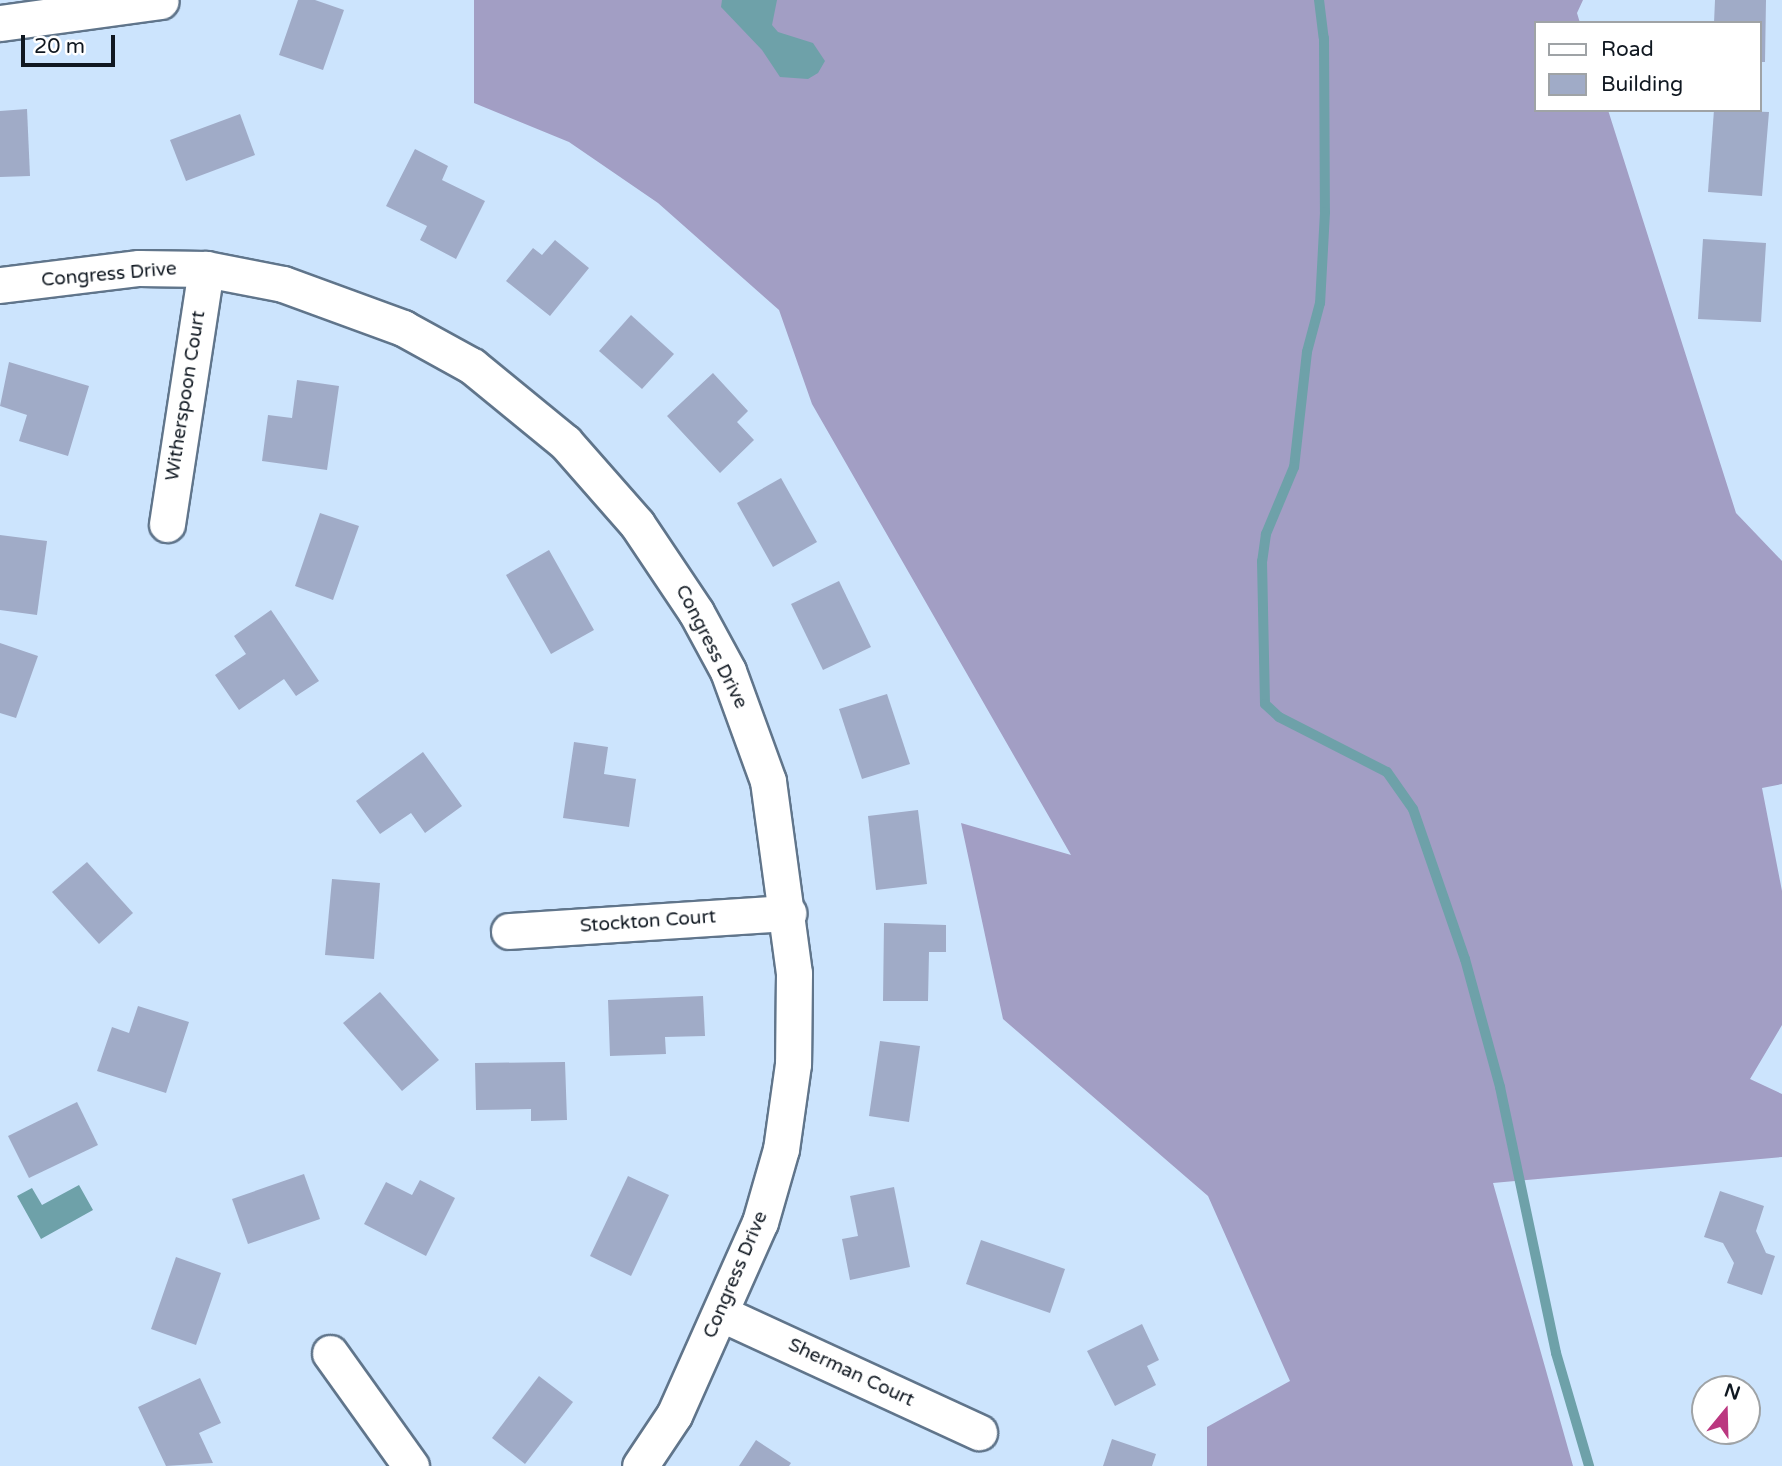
<!DOCTYPE html>
<html>
<head>
<meta charset="utf-8">
<style>
  body { margin:0 }
  #map { position:relative; width:1782px; height:1466px; overflow:hidden; background:#cce4fd; font-family:"Varela Round",sans-serif }
  div>[style] { position:absolute }
  [style*='--x'] { left:calc(var(--x)*1px); top:calc(var(--y)*1px); width:calc(var(--w)*1px); rotate:calc(var(--a)*1deg) }
  .forest>* { inset:0; background:#a29ec4 }
  .water>* { inset:0; background:#6ea1a9 }
  .stream>* { height:10px; margin:-5px; padding:0 5px; transform-origin:5px; border-radius:5px; background:#6ea1a9 }
  .building>* { inset:0; background:#a0abc7 }
  .roads { filter:drop-shadow(2px 0 #60758b) drop-shadow(-2px 0 #60758b) drop-shadow(0 2px #60758b) drop-shadow(0 -2px #60758b) }
  .minor>* { height:35px; margin:-17.5px; padding:0 17.5px; transform-origin:17.5px; border-radius:17.5px; background:#fff }
  span { translate:-50% -50%; white-space:nowrap; text-align:center; line-height:1.15; -webkit-text-stroke:7px #fff; paint-order:stroke }
  .street-label { font-size:19px; color:#101821 }
  .legend { position:absolute; left:1534px; top:21px; width:228px; height:91px; box-sizing:border-box; background:#fff; border:2px solid #9fa3a6; margin:0; padding:9px 12px; list-style:none; font-size:21px; color:#101821 }
  .legend li { display:flex; align-items:center; gap:14px; height:35px }
  .legend b { width:35px; border:2px solid #9fa3a6 }
  .north { position:absolute; left:1691px; top:1375px; width:70px; height:70px; box-sizing:border-box; background:#fff; border:2px solid #9fa3a6; border-radius:50%; rotate:19deg; font-size:19px; font-weight:700; line-height:28px; text-align:center; color:#101821 }
  .north::after { content:''; display:block; margin:auto; width:24px; height:32px; background:#bb3880; clip-path:polygon(50% 0,100% 100%,50% 72%,0 100%) }
  .scale { position:absolute; left:21px; top:35px; width:94px; height:32px; box-sizing:border-box; border:4px solid #101821; border-top:0; padding-left:9px; font-size:21px; line-height:24px; white-space:nowrap; color:#101821; -webkit-text-stroke:5px #fff; paint-order:stroke }
</style>
</head>
<body>
<div id="map">
  <div class="forest">
    <div style="clip-path:polygon(474px 0,1583px 0,1577px 13px,1580px 23px,1535px 23px,1535px 110px,1608px 110px,1736px 513px,1782px 561px,1782px 784px,1762px 788px,1782px 891px,1782px 1025px,1750px 1079px,1782px 1094px,1782px 1157px,1493px 1183px,1573px 1466px,1207px 1466px,1207px 1427px,1290px 1381px,1208px 1196px,1003px 1019px,961px 823px,1071px 855px,812px 404px,779px 310px,658px 203px,569px 142px,474px 103px)"></div>
  </div>
  <div class="water">
    <div style="clip-path:polygon(722px 0,777px 0,772px 25px,778px 32px,813px 43px,825px 61px,818px 73px,808px 79px,780px 77px,762px 50px,721px 7px)"></div>
    <div style="clip-path:polygon(79px 1185px,93px 1210px,41px 1239px,17px 1196px,32px 1188px,42px 1205px)"></div>
  </div>
  <div class="stream">
    <div style="--x:1319;--y:0;--w:38;--a:83"></div>
    <div style="--x:1324;--y:38;--w:174;--a:89.7"></div>
    <div style="--x:1325;--y:212;--w:91;--a:93.1"></div>
    <div style="--x:1320;--y:303;--w:51;--a:104.9"></div>
    <div style="--x:1307;--y:352;--w:116;--a:96.4"></div>
    <div style="--x:1294;--y:467;--w:73;--a:112.7"></div>
    <div style="--x:1266;--y:534;--w:27;--a:98"></div>
    <div style="--x:1262;--y:561;--w:143;--a:88.8"></div>
    <div style="--x:1265;--y:704;--w:19;--a:43"></div>
    <div style="--x:1279;--y:717;--w:121;--a:27"></div>
    <div style="--x:1387;--y:772;--w:45;--a:54.9"></div>
    <div style="--x:1413;--y:809;--w:159;--a:70.9"></div>
    <div style="--x:1465;--y:959;--w:133;--a:74.7"></div>
    <div style="--x:1500;--y:1087;--w:272;--a:78.1"></div>
    <div style="--x:1556;--y:1353;--w:118;--a:73.7"></div>
  </div>
  <div class="building">
    <div style="clip-path:polygon(298px 0,315px 0,344px 10px,323px 70px,279px 55px)"></div>
    <div style="clip-path:polygon(1715px 0,1766px 0,1765px 62px,1759px 62px,1759px 23px,1714px 23px)"></div>
    <div style="clip-path:polygon(27px 109px,30px 176px,0 177px,0 111px)"></div>
    <div style="clip-path:polygon(1714px 110px,1769px 112px,1762px 196px,1708px 192px)"></div>
    <div style="clip-path:polygon(240px 114px,255px 155px,186px 181px,170px 140px)"></div>
    <div style="clip-path:polygon(415px 149px,448px 166px,442px 180px,485px 201px,456px 259px,420px 240px,427px 226px,386px 206px)"></div>
    <div style="clip-path:polygon(1703px 239px,1766px 243px,1761px 322px,1698px 319px)"></div>
    <div style="clip-path:polygon(555px 240px,589px 268px,550px 316px,506px 281px,533px 248px,542px 255px)"></div>
    <div style="clip-path:polygon(631px 315px,674px 354px,642px 389px,599px 351px)"></div>
    <div style="clip-path:polygon(9px 362px,89px 386px,68px 456px,19px 441px,27px 415px,0 406px)"></div>
    <div style="clip-path:polygon(713px 373px,748px 411px,737px 422px,754px 440px,720px 473px,667px 416px)"></div>
    <div style="clip-path:polygon(297px 380px,339px 386px,327px 470px,262px 461px,268px 415px,292px 418px)"></div>
    <div style="clip-path:polygon(781px 478px,817px 542px,773px 567px,737px 503px)"></div>
    <div style="clip-path:polygon(320px 513px,359px 526px,333px 600px,295px 586px)"></div>
    <div style="clip-path:polygon(0 535px,47px 541px,37px 615px,0 610px)"></div>
    <div style="clip-path:polygon(549px 550px,594px 630px,551px 654px,506px 575px)"></div>
    <div style="clip-path:polygon(839px 581px,871px 647px,823px 670px,791px 604px)"></div>
    <div style="clip-path:polygon(271px 610px,319px 681px,296px 696px,284px 679px,239px 710px,215px 675px,246px 654px,234px 636px)"></div>
    <div style="clip-path:polygon(0 643px,38px 656px,16px 718px,0 713px)"></div>
    <div style="clip-path:polygon(887px 694px,910px 764px,862px 779px,839px 709px)"></div>
    <div style="clip-path:polygon(574px 742px,608px 747px,604px 774px,636px 779px,629px 827px,563px 818px)"></div>
    <div style="clip-path:polygon(423px 752px,462px 806px,425px 833px,411px 813px,380px 834px,356px 801px)"></div>
    <div style="clip-path:polygon(918px 810px,927px 884px,876px 890px,868px 816px)"></div>
    <div style="clip-path:polygon(87px 862px,133px 913px,99px 944px,52px 892px)"></div>
    <div style="clip-path:polygon(332px 879px,380px 883px,374px 959px,325px 955px)"></div>
    <div style="clip-path:polygon(884px 923px,946px 925px,946px 952px,929px 952px,928px 1001px,883px 1001px)"></div>
    <div style="clip-path:polygon(380px 992px,439px 1060px,402px 1091px,343px 1023px)"></div>
    <div style="clip-path:polygon(703px 996px,705px 1036px,665px 1037px,666px 1054px,610px 1056px,608px 1000px)"></div>
    <div style="clip-path:polygon(138px 1006px,189px 1022px,166px 1093px,97px 1071px,112px 1027px,129px 1033px)"></div>
    <div style="clip-path:polygon(880px 1041px,920px 1046px,909px 1122px,869px 1116px)"></div>
    <div style="clip-path:polygon(565px 1062px,567px 1120px,531px 1121px,531px 1109px,476px 1110px,475px 1063px)"></div>
    <div style="clip-path:polygon(77px 1102px,98px 1145px,29px 1178px,8px 1136px)"></div>
    <div style="clip-path:polygon(304px 1174px,320px 1219px,248px 1244px,232px 1199px)"></div>
    <div style="clip-path:polygon(628px 1176px,669px 1195px,631px 1276px,590px 1256px)"></div>
    <div style="clip-path:polygon(420px 1180px,455px 1198px,426px 1256px,364px 1224px,386px 1182px,412px 1195px)"></div>
    <div style="clip-path:polygon(894px 1187px,910px 1267px,850px 1280px,842px 1239px,858px 1236px,850px 1196px)"></div>
    <div style="clip-path:polygon(1720px 1191px,1764px 1206px,1756px 1231px,1766px 1253px,1775px 1256px,1762px 1295px,1727px 1283px,1734px 1263px,1723px 1243px,1704px 1237px)"></div>
    <div style="clip-path:polygon(981px 1240px,1065px 1269px,1050px 1313px,966px 1284px)"></div>
    <div style="clip-path:polygon(176px 1257px,221px 1273px,196px 1345px,151px 1329px)"></div>
    <div style="clip-path:polygon(1142px 1324px,1159px 1360px,1147px 1366px,1156px 1385px,1115px 1406px,1087px 1351px)"></div>
    <div style="clip-path:polygon(539px 1376px,573px 1402px,525px 1464px,492px 1438px)"></div>
    <div style="clip-path:polygon(200px 1378px,221px 1423px,199px 1433px,213px 1463px,166px 1466px,138px 1407px)"></div>
    <div style="clip-path:polygon(1112px 1439px,1156px 1454px,1152px 1466px,1103px 1466px)"></div>
    <div style="clip-path:polygon(756px 1440px,791px 1463px,789px 1466px,739px 1466px)"></div>
  </div>
  <div class="roads">
    <div class="minor">
      <div style="--x:0;--y:23;--w:162;--a:-7.8"></div>
      <div style="--x:0;--y:285;--w:140;--a:-7"></div>
      <div style="--x:139;--y:268;--w:67;--a:0.9"></div>
      <div style="--x:206;--y:269;--w:78;--a:11"></div>
      <div style="--x:283;--y:284;--w:128;--a:20.1"></div>
      <div style="--x:403;--y:328;--w:79;--a:28.8"></div>
      <div style="--x:472;--y:366;--w:120;--a:39.3"></div>
      <div style="--x:565;--y:442;--w:109;--a:48.7"></div>
      <div style="--x:637;--y:524;--w:106;--a:56.2"></div>
      <div style="--x:696;--y:612;--w:67;--a:61.5"></div>
      <div style="--x:728;--y:671;--w:117;--a:70"></div>
      <div style="--x:768;--y:781;--w:194;--a:82.3"></div>
      <div style="--x:794;--y:973;--w:91;--a:90.6"></div>
      <div style="--x:793;--y:1064;--w:86;--a:98"></div>
      <div style="--x:781;--y:1149;--w:76;--a:106"></div>
      <div style="--x:760;--y:1222;--w:211;--a:114"></div>
      <div style="--x:674;--y:1415;--w:61;--a:123.7"></div>
      <div style="--x:167;--y:524;--w:258;--a:-81.3"></div>
      <div style="--x:509;--y:931;--w:280;--a:-3.7"></div>
      <div style="--x:722;--y:1314;--w:283;--a:24.7"></div>
      <div style="--x:330;--y:1353;--w:139;--a:54.4"></div>
    </div>
  </div>
  <div class="street-label">
    <span style="left:109px;top:275px;rotate:-5deg">Congress Drive</span>
    <span style="left:186px;top:396px;rotate:-81deg">Witherspoon Court</span>
    <span style="left:711px;top:647px;rotate:63deg">Congress Drive</span>
    <span style="left:648px;top:922px;rotate:-4deg">Stockton Court</span>
    <span style="left:736px;top:1275px;rotate:-67deg">Congress Drive</span>
    <span style="left:851px;top:1373px;rotate:25deg">Sherman Court</span>
  </div>
  <ul class="legend">
  <li><b style="height:9px;background:#fff"></b>Road</li>
  <li><b style="height:19px;background:#a0abc7"></b>Building</li>
  </ul>
  <div class="north">N</div>
  <div class="scale">20 m</div>
</div>
</body>
</html>
